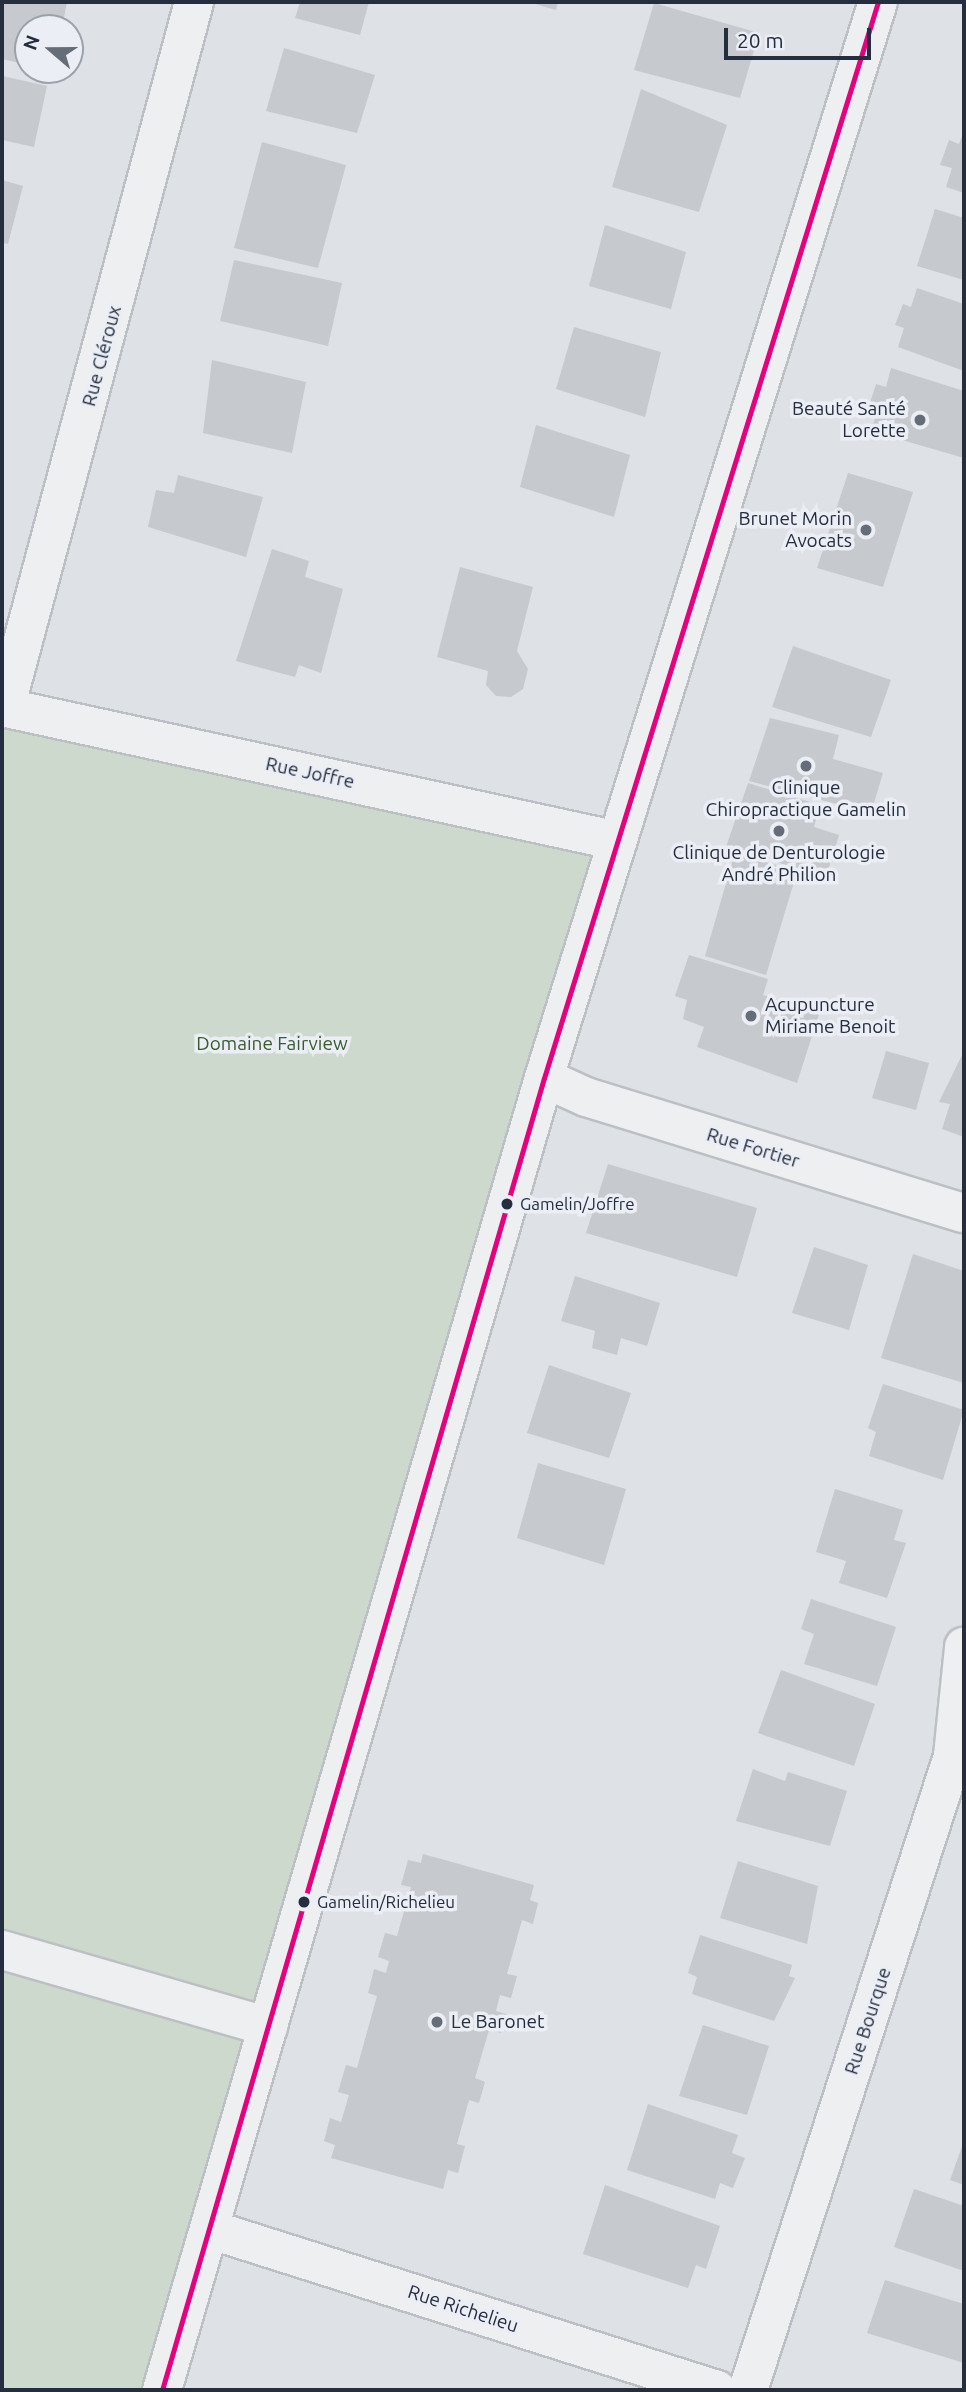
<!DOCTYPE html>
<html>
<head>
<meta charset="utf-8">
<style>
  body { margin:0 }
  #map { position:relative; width:966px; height:2392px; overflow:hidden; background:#dee1e5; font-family:Ubuntu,sans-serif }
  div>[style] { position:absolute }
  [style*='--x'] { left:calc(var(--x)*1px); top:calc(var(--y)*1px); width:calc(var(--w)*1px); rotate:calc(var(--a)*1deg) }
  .green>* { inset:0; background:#ced9ce }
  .building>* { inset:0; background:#c6c9cd }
  .roads { filter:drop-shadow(2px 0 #bcbfc3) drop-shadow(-2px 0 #bcbfc3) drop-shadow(0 2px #bcbfc3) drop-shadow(0 -2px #bcbfc3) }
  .minor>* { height:38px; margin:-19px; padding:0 19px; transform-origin:19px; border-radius:19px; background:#eeeff1 }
  .bus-1>* { height:5px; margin:-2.5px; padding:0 2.5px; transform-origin:2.5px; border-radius:2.5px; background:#e5007d }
  .dots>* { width:19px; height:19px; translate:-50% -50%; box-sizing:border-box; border:4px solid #ebeff5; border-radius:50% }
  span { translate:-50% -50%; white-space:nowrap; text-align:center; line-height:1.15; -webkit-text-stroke:7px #ebeff5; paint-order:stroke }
  .bus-label { font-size:17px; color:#242e3f }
  .left { translate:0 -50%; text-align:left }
  .street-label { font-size:19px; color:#242e3f }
  .poi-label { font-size:19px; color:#242e3f }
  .right { translate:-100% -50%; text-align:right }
  .park-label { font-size:19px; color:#385c30 }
  .frame { position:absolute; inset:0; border:4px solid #242e3f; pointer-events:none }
  .north { position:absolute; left:14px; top:14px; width:70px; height:70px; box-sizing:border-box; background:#ebeff5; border:2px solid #9ba2ac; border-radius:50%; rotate:290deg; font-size:19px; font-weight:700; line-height:28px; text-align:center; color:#242e3f }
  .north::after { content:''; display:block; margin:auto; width:24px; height:32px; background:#656d79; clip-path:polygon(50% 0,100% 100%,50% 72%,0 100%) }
  .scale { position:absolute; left:724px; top:28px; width:147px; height:32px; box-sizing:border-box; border:4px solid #242e3f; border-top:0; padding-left:9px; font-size:21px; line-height:24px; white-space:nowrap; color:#242e3f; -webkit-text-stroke:5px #ebeff5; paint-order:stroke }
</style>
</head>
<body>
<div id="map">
  <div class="green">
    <div style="clip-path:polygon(2px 707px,618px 841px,162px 2390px,2px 2390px)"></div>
  </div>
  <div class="building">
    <div style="clip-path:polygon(2px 2px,67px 2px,62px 28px,28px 28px,28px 65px,2px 59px)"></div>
    <div style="clip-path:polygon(300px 2px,369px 2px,360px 35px,295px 18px)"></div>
    <div style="clip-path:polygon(528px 2px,558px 2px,556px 10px)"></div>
    <div style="clip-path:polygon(654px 3px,759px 33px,740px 98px,634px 70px)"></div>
    <div style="clip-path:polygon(284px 48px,375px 75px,357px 133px,266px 111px)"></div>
    <div style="clip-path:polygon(2px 76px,47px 86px,34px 147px,2px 140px)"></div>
    <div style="clip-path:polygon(641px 89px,727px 125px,699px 212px,612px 187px)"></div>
    <div style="clip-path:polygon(964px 131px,964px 193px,946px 187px,952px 168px,940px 165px,949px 140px,959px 144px)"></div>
    <div style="clip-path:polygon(262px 142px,346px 165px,318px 268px,234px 248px)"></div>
    <div style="clip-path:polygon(2px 180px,23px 186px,8px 244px,2px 243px)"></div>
    <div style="clip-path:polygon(935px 209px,964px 218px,964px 280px,917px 266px)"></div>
    <div style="clip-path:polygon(605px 225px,686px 252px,671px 309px,589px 286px)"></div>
    <div style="clip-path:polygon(234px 260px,342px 283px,328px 346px,220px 321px)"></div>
    <div style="clip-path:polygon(917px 288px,964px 304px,964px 371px,898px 347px,904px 328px,895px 325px,903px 304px,911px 307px)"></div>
    <div style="clip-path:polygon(574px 327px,661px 352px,645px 417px,556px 389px)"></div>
    <div style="clip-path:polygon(212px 360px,306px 382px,292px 453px,203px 433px)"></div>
    <div style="clip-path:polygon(891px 368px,964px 391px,964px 458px,871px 431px,878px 409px,869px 406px,876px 384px,886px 387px)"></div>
    <div style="clip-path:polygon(536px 425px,630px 455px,614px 517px,520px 487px)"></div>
    <div style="clip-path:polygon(848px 473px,913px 492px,883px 587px,817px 568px)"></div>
    <div style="clip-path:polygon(178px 475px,263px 497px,246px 557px,148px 527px,156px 490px,174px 493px)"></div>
    <div style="clip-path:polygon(272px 549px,309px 561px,305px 577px,343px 589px,321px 673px,299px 665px,295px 677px,236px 661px)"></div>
    <div style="clip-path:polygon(460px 567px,533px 587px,517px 651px,528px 669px,523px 689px,511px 697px,496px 696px,486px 685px,488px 671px,437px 657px)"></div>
    <div style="clip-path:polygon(793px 646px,891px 680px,871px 737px,772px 707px)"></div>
    <div style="clip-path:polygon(770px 718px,839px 735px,833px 759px,883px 773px,871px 813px,749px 781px)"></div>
    <div style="clip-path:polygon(748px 783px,820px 805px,814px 827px,839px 835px,826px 877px,726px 847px)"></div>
    <div style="clip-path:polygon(735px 852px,797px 872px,766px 975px,705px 956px)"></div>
    <div style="clip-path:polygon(689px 955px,768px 979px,763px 995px,819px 1014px,797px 1083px,697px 1047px,704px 1027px,683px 1019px,687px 1000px,675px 996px)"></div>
    <div style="clip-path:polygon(886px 1051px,929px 1063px,916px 1110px,872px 1098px)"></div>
    <div style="clip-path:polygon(964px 1051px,964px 1137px,942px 1129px,950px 1104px,939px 1102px)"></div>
    <div style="clip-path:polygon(608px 1164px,757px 1208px,737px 1277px,586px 1233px)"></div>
    <div style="clip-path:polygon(814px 1247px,868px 1265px,849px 1330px,792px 1313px)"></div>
    <div style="clip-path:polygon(913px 1254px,964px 1271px,964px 1383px,881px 1358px)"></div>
    <div style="clip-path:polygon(575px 1276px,660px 1303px,647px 1346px,621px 1338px,617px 1355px,592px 1348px,595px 1331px,561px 1321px)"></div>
    <div style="clip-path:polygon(549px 1365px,631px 1393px,609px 1458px,527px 1433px)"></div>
    <div style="clip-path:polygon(883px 1384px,964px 1410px,943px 1480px,869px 1456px,876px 1432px,868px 1428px)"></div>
    <div style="clip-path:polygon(538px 1463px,626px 1489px,604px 1565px,517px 1538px)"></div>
    <div style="clip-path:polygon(835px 1489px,903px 1510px,894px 1540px,906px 1543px,887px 1598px,839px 1583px,846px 1561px,816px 1552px)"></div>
    <div style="clip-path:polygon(811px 1599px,896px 1627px,877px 1686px,804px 1664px,814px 1634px,801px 1629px)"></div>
    <div style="clip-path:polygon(781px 1670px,875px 1704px,854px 1766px,758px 1733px)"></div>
    <div style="clip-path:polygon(753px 1769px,785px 1781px,788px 1772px,847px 1791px,830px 1846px,736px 1821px)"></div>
    <div style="clip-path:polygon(423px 1854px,534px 1885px,530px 1900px,538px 1903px,533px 1924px,522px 1920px,507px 1974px,517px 1976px,511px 1998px,500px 1995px,496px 2011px,506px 2014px,501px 2033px,489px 2030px,475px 2078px,485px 2082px,479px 2103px,469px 2100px,457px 2144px,465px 2146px,458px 2173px,448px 2170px,443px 2189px,331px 2158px,335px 2145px,324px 2141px,330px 2118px,341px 2122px,349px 2095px,338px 2092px,346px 2065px,357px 2068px,377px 1996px,368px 1993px,374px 1969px,386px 1973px,389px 1961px,378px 1957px,385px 1933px,397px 1936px,411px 1887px,401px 1885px,408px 1860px,421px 1863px)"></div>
    <div style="clip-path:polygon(738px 1861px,818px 1886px,807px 1944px,720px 1918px)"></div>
    <div style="clip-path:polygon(700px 1935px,792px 1965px,789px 1976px,795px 1978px,774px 2021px,692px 1994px,697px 1977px,688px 1973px)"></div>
    <div style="clip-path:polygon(703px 2025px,769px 2046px,747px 2115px,679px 2096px)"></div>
    <div style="clip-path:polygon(648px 2104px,738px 2135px,732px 2153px,745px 2158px,733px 2188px,720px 2183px,715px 2199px,627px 2170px)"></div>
    <div style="clip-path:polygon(964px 2141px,964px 2185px,950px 2180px)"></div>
    <div style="clip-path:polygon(605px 2185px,720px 2226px,706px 2269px,696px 2265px,688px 2288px,583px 2254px)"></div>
    <div style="clip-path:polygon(914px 2189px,964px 2206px,964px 2271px,894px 2247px)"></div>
    <div style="clip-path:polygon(885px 2280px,964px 2304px,964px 2363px,867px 2333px)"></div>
  </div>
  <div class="roads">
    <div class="minor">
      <div style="--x:2;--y:707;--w:630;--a:12.27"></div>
      <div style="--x:5;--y:708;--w:731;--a:-75.01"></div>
      <div style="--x:544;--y:1078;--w:46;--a:24.3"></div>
      <div style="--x:586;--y:1097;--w:395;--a:17.1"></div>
      <div style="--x:2;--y:1950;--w:277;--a:16.1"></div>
      <div style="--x:209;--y:2229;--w:533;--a:17.58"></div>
      <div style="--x:162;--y:2390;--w:1366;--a:-73.77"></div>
      <div style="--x:544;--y:1078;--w:1127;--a:-72.76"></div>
      <div style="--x:748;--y:2390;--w:666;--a:-72.08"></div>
      <div style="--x:953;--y:1756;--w:110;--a:-84.2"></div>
    </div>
  </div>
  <div class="bus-1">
    <div style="--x:162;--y:2390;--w:1366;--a:-73.77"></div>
    <div style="--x:544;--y:1078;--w:1127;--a:-72.76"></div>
  </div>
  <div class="dots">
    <div style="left:920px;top:420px;background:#656d79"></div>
    <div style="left:866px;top:530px;background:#656d79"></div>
    <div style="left:806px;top:766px;background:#656d79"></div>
    <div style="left:779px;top:831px;background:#656d79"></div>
    <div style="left:751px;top:1016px;background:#656d79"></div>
    <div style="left:507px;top:1204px;background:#242e3f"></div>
    <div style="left:304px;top:1902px;background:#242e3f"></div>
    <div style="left:437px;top:2022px;background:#656d79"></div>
  </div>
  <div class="bus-label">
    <span class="left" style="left:520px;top:1204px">Gamelin/Joffre</span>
    <span class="left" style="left:317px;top:1902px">Gamelin/Richelieu</span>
  </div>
  <div class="street-label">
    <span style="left:102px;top:356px;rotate:-75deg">Rue Cléroux</span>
    <span style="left:310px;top:773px;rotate:12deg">Rue Joffre</span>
    <span style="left:753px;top:1148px;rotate:17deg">Rue Fortier</span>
    <span style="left:868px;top:2021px;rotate:-72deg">Rue Bourque</span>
    <span style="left:463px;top:2309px;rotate:18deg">Rue Richelieu</span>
  </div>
  <div class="poi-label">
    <span class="right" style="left:906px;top:420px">Beauté Santé<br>Lorette</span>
    <span class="right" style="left:852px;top:530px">Brunet Morin<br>Avocats</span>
    <span style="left:806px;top:799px">Clinique<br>Chiropractique Gamelin</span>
    <span style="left:779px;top:864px">Clinique de Denturologie<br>André Philion</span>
    <span class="left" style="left:765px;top:1016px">Acupuncture<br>Miriame Benoit</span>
    <span class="left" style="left:451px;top:2022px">Le Baronet</span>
  </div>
  <div class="park-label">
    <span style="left:272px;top:1044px">Domaine Fairview</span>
  </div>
  <div class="frame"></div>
  <div class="north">N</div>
  <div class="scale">20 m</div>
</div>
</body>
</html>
